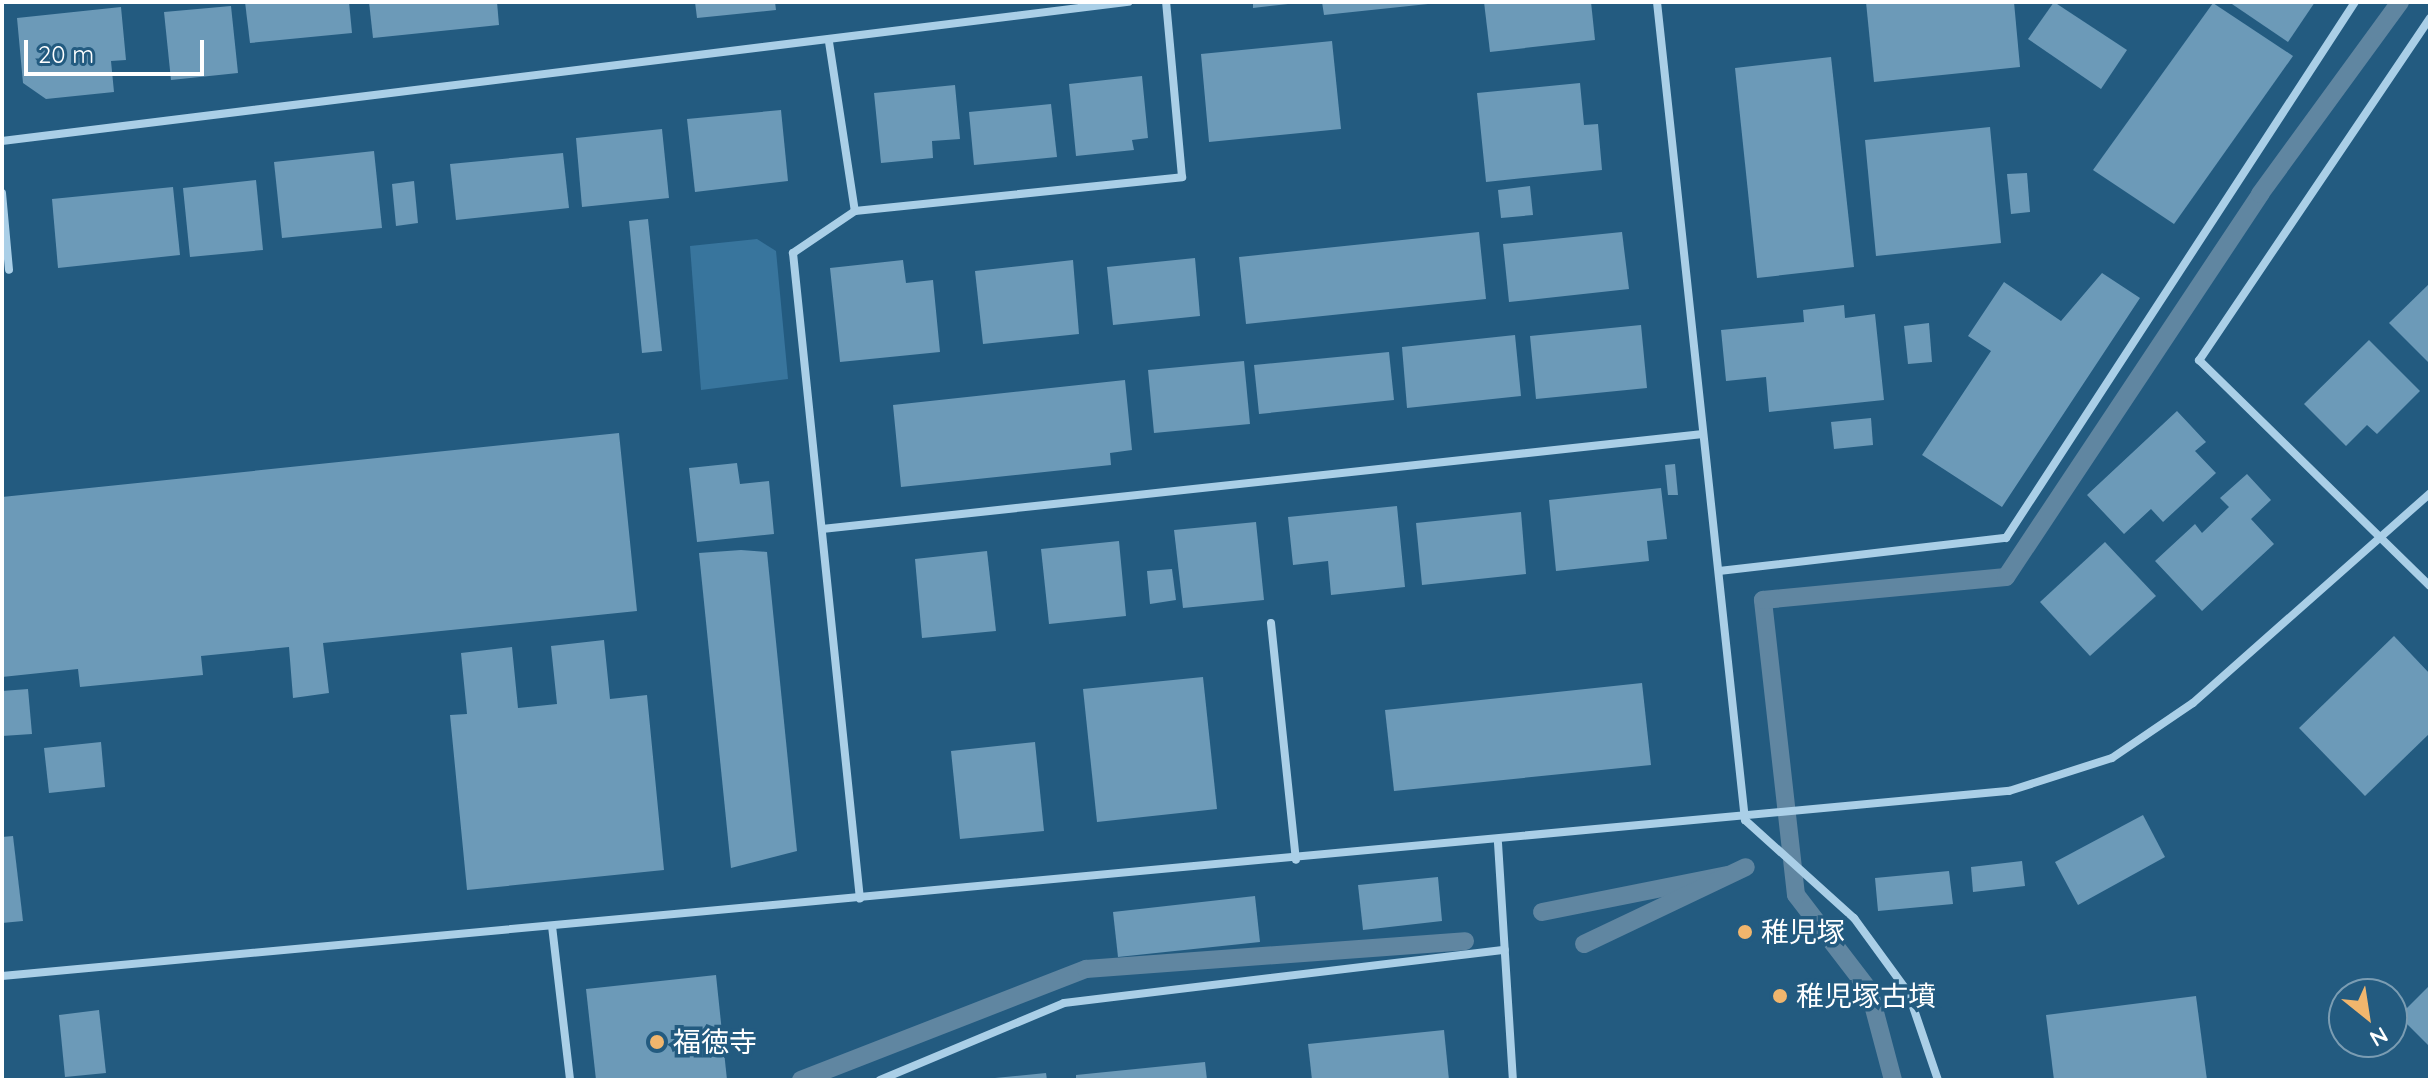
<!DOCTYPE html>
<html>
<head>
<meta charset="utf-8">
<style>
  body { margin:0 }
  #map { position:relative; width:2432px; height:1082px; overflow:hidden; background:#235b80; font-family:Quicksand,"Noto Sans JP",sans-serif }
  div>[style] { position:absolute }
  [style*='--x'] { left:calc(var(--x)*1px); top:calc(var(--y)*1px); width:calc(var(--w)*1px); rotate:calc(var(--a)*1deg) }
  .green>* { inset:0; background:#38759d }
  .stream>* { height:18px; margin:-9px; padding:0 9px; transform-origin:9px; border-radius:9px; background:#6086a1 }
  .building>* { inset:0; background:#6c9ab8 }
  .minor>* { height:8px; margin:-4px; padding:0 4px; transform-origin:4px; border-radius:4px; background:#aacfe7 }
  .dots>* { width:22px; height:22px; translate:-50% -50%; box-sizing:border-box; border:4px solid #235b80; border-radius:50% }
  span { translate:-50% -50%; white-space:nowrap; text-align:center; line-height:1.15; -webkit-text-stroke:7px #235b80; paint-order:stroke }
  .poi-label { font-size:28px; color:#fff }
  .left { translate:0 -50%; text-align:left }
  .frame { position:absolute; inset:0; border:4px solid #fff; pointer-events:none }
  .north { position:absolute; left:2328px; top:978px; width:80px; height:80px; box-sizing:border-box; background:#235b80; border:2px solid #7b9db3; border-radius:50%; rotate:150deg; font-size:22px; font-weight:700; line-height:32px; text-align:center; color:#fff }
  .north::after { content:''; display:block; margin:auto; width:28px; height:36px; background:#f1b66d; clip-path:polygon(50% 0,100% 100%,50% 72%,0 100%) }
  .scale { position:absolute; left:24px; top:40px; width:180px; height:36px; box-sizing:border-box; border:4px solid #fff; border-top:0; padding-left:10px; font-size:24px; line-height:28px; white-space:nowrap; color:#fff; -webkit-text-stroke:6px #235b80; paint-order:stroke }
</style>
</head>
<body>
<div id="map">
  <div class="green">
    <div style="clip-path:polygon(757px 239px,776px 251px,788px 379px,701px 390px,690px 246px)"></div>
  </div>
  <div class="stream">
    <div style="--x:1542;--y:912;--w:189;--a:-11.3"></div>
    <div style="--x:1584;--y:944;--w:179;--a:-25.4"></div>
    <div style="--x:801;--y:1080;--w:306;--a:-21.3"></div>
    <div style="--x:1086;--y:969;--w:380;--a:-4.2"></div>
    <div style="--x:1893;--y:1080;--w:93;--a:-104.9"></div>
    <div style="--x:1869;--y:990;--w:120;--a:-127.5"></div>
    <div style="--x:1796;--y:895;--w:297;--a:-96.4"></div>
    <div style="--x:1763;--y:600;--w:244;--a:-5.4"></div>
    <div style="--x:2006;--y:577;--w:460;--a:-56.4"></div>
    <div style="--x:2260;--y:194;--w:238;--a:-53.9"></div>
  </div>
  <div class="building">
    <div style="clip-path:polygon(245px 2px,349px 2px,352px 33px,250px 43px)"></div>
    <div style="clip-path:polygon(369px 2px,497px 2px,499px 25px,373px 38px)"></div>
    <div style="clip-path:polygon(695px 2px,775px 2px,776px 10px,697px 18px)"></div>
    <div style="clip-path:polygon(1253px 2px,1288px 2px,1288px 4px,1253px 8px)"></div>
    <div style="clip-path:polygon(1322px 2px,1428px 2px,1428px 4px,1324px 15px)"></div>
    <div style="clip-path:polygon(1484px 2px,1591px 2px,1595px 40px,1490px 52px)"></div>
    <div style="clip-path:polygon(1866px 2px,2014px 2px,2020px 67px,1874px 82px)"></div>
    <div style="clip-path:polygon(2054px 2px,2127px 50px,2101px 89px,2028px 39px)"></div>
    <div style="clip-path:polygon(2229px 2px,2315px 2px,2288px 42px)"></div>
    <div style="clip-path:polygon(2213px 3px,2293px 56px,2174px 224px,2093px 170px)"></div>
    <div style="clip-path:polygon(231px 6px,238px 73px,171px 80px,164px 12px)"></div>
    <div style="clip-path:polygon(121px 7px,126px 60px,111px 61px,114px 92px,46px 99px,23px 83px,17px 18px)"></div>
    <div style="clip-path:polygon(1332px 41px,1341px 129px,1209px 142px,1201px 54px)"></div>
    <div style="clip-path:polygon(1831px 57px,1854px 267px,1757px 278px,1735px 68px)"></div>
    <div style="clip-path:polygon(1142px 76px,1148px 138px,1132px 140px,1134px 150px,1076px 156px,1069px 84px)"></div>
    <div style="clip-path:polygon(1580px 83px,1584px 125px,1598px 124px,1602px 170px,1486px 182px,1477px 93px)"></div>
    <div style="clip-path:polygon(955px 85px,960px 139px,932px 141px,933px 158px,881px 163px,874px 93px)"></div>
    <div style="clip-path:polygon(1051px 104px,1057px 157px,974px 165px,969px 112px)"></div>
    <div style="clip-path:polygon(781px 110px,788px 181px,695px 192px,687px 119px)"></div>
    <div style="clip-path:polygon(1990px 127px,2001px 243px,1876px 256px,1865px 140px)"></div>
    <div style="clip-path:polygon(662px 129px,669px 198px,582px 207px,576px 138px)"></div>
    <div style="clip-path:polygon(374px 151px,382px 228px,282px 238px,274px 162px)"></div>
    <div style="clip-path:polygon(563px 153px,569px 208px,456px 220px,450px 164px)"></div>
    <div style="clip-path:polygon(2027px 173px,2030px 212px,2011px 214px,2007px 174px)"></div>
    <div style="clip-path:polygon(256px 180px,263px 250px,190px 257px,183px 188px)"></div>
    <div style="clip-path:polygon(414px 181px,418px 223px,396px 226px,392px 184px)"></div>
    <div style="clip-path:polygon(1530px 186px,1533px 215px,1501px 218px,1498px 190px)"></div>
    <div style="clip-path:polygon(173px 187px,180px 255px,58px 268px,52px 199px)"></div>
    <div style="clip-path:polygon(648px 219px,662px 351px,642px 353px,629px 221px)"></div>
    <div style="clip-path:polygon(1479px 232px,1486px 299px,1246px 324px,1239px 257px)"></div>
    <div style="clip-path:polygon(1622px 232px,1629px 289px,1509px 302px,1503px 244px)"></div>
    <div style="clip-path:polygon(1195px 258px,1200px 316px,1113px 325px,1107px 267px)"></div>
    <div style="clip-path:polygon(903px 260px,906px 283px,933px 280px,940px 352px,840px 362px,830px 268px)"></div>
    <div style="clip-path:polygon(1073px 260px,1079px 334px,983px 344px,975px 271px)"></div>
    <div style="clip-path:polygon(2102px 273px,2140px 298px,2002px 507px,1922px 455px,1991px 351px,1968px 336px,2004px 282px,2061px 321px)"></div>
    <div style="clip-path:polygon(2430px 283px,2430px 364px,2389px 323px)"></div>
    <div style="clip-path:polygon(1844px 305px,1845px 318px,1875px 314px,1884px 400px,1769px 412px,1766px 377px,1726px 381px,1721px 330px,1804px 322px,1803px 310px)"></div>
    <div style="clip-path:polygon(1929px 323px,1932px 362px,1908px 364px,1904px 326px)"></div>
    <div style="clip-path:polygon(1641px 325px,1647px 388px,1536px 399px,1530px 336px)"></div>
    <div style="clip-path:polygon(1515px 335px,1521px 396px,1407px 408px,1402px 347px)"></div>
    <div style="clip-path:polygon(2369px 340px,2420px 391px,2377px 434px,2367px 425px,2346px 446px,2304px 404px)"></div>
    <div style="clip-path:polygon(1389px 352px,1394px 400px,1259px 414px,1254px 365px)"></div>
    <div style="clip-path:polygon(1244px 361px,1250px 424px,1154px 433px,1148px 370px)"></div>
    <div style="clip-path:polygon(1125px 380px,1132px 450px,1110px 453px,1111px 465px,901px 487px,893px 405px)"></div>
    <div style="clip-path:polygon(2177px 411px,2206px 442px,2195px 451px,2216px 473px,2163px 522px,2151px 509px,2124px 534px,2087px 495px)"></div>
    <div style="clip-path:polygon(1871px 418px,1873px 445px,1834px 449px,1831px 422px)"></div>
    <div style="clip-path:polygon(619px 433px,637px 611px,323px 643px,329px 693px,293px 698px,289px 647px,201px 656px,203px 675px,80px 687px,78px 669px,2px 677px,2px 497px)"></div>
    <div style="clip-path:polygon(737px 463px,740px 484px,769px 481px,774px 534px,697px 542px,689px 468px)"></div>
    <div style="clip-path:polygon(1675px 464px,1678px 495px,1668px 495px,1665px 465px)"></div>
    <div style="clip-path:polygon(2247px 474px,2271px 500px,2251px 519px,2274px 544px,2202px 611px,2155px 561px,2195px 524px,2202px 533px,2229px 507px,2220px 498px)"></div>
    <div style="clip-path:polygon(1661px 488px,1667px 539px,1647px 541px,1649px 561px,1556px 571px,1549px 500px)"></div>
    <div style="clip-path:polygon(1397px 506px,1405px 587px,1331px 595px,1328px 561px,1293px 565px,1288px 517px)"></div>
    <div style="clip-path:polygon(1521px 512px,1526px 574px,1422px 585px,1416px 523px)"></div>
    <div style="clip-path:polygon(1256px 522px,1264px 600px,1183px 608px,1174px 530px)"></div>
    <div style="clip-path:polygon(1119px 541px,1126px 616px,1049px 624px,1041px 549px)"></div>
    <div style="clip-path:polygon(2105px 542px,2156px 596px,2090px 656px,2040px 602px)"></div>
    <div style="clip-path:polygon(741px 550px,767px 552px,797px 851px,731px 868px,699px 553px)"></div>
    <div style="clip-path:polygon(987px 551px,996px 631px,922px 638px,915px 559px)"></div>
    <div style="clip-path:polygon(1172px 569px,1176px 600px,1150px 604px,1147px 571px)"></div>
    <div style="clip-path:polygon(2394px 636px,2430px 674px,2430px 733px,2365px 796px,2299px 728px)"></div>
    <div style="clip-path:polygon(604px 640px,610px 699px,647px 695px,664px 870px,467px 890px,450px 715px,467px 714px,461px 653px,512px 647px,518px 708px,557px 704px,551px 646px)"></div>
    <div style="clip-path:polygon(1203px 677px,1217px 809px,1097px 822px,1083px 689px)"></div>
    <div style="clip-path:polygon(1642px 683px,1651px 765px,1394px 791px,1385px 710px)"></div>
    <div style="clip-path:polygon(28px 689px,32px 734px,2px 736px,2px 691px)"></div>
    <div style="clip-path:polygon(101px 742px,105px 787px,49px 793px,44px 748px)"></div>
    <div style="clip-path:polygon(1035px 742px,1044px 831px,960px 839px,951px 751px)"></div>
    <div style="clip-path:polygon(2143px 815px,2165px 857px,2078px 905px,2055px 862px)"></div>
    <div style="clip-path:polygon(13px 836px,23px 921px,2px 923px,2px 837px)"></div>
    <div style="clip-path:polygon(2022px 861px,2025px 886px,1973px 892px,1971px 867px)"></div>
    <div style="clip-path:polygon(1949px 871px,1953px 904px,1878px 911px,1875px 878px)"></div>
    <div style="clip-path:polygon(1438px 877px,1442px 921px,1363px 930px,1358px 885px)"></div>
    <div style="clip-path:polygon(1255px 896px,1260px 942px,1118px 957px,1113px 912px)"></div>
    <div style="clip-path:polygon(716px 975px,727px 1080px,596px 1080px,586px 989px)"></div>
    <div style="clip-path:polygon(2430px 985px,2430px 1047px,2399px 1016px)"></div>
    <div style="clip-path:polygon(2196px 996px,2207px 1080px,2054px 1080px,2046px 1015px)"></div>
    <div style="clip-path:polygon(99px 1010px,106px 1073px,65px 1077px,59px 1015px)"></div>
    <div style="clip-path:polygon(1444px 1030px,1449px 1080px,1312px 1080px,1308px 1044px)"></div>
    <div style="clip-path:polygon(1205px 1062px,1207px 1080px,1076px 1080px,1076px 1075px)"></div>
    <div style="clip-path:polygon(1046px 1073px,1047px 1080px,995px 1080px,995px 1078px)"></div>
  </div>
  <div class="minor">
    <div style="--x:1657;--y:2;--w:823;--a:83.86"></div>
    <div style="--x:1745;--y:820;--w:147;--a:42"></div>
    <div style="--x:1854;--y:918;--w:92;--a:53.9"></div>
    <div style="--x:1908;--y:992;--w:93;--a:71.2"></div>
    <div style="--x:2430;--y:18;--w:413;--a:124"></div>
    <div style="--x:2199;--y:360;--w:323;--a:44.4"></div>
    <div style="--x:829;--y:42;--w:171;--a:81.3"></div>
    <div style="--x:855;--y:211;--w:329;--a:-5.9"></div>
    <div style="--x:1182;--y:177;--w:176;--a:-95.2"></div>
    <div style="--x:2;--y:141;--w:1135;--a:-7.04"></div>
    <div style="--x:2;--y:193;--w:77;--a:84.8"></div>
    <div style="--x:855;--y:211;--w:75;--a:145.9"></div>
    <div style="--x:793;--y:253;--w:649;--a:84.08"></div>
    <div style="--x:822;--y:529;--w:886;--a:-6.15"></div>
    <div style="--x:1719;--y:571;--w:289;--a:-6.6"></div>
    <div style="--x:2006;--y:538;--w:640;--a:-56.93"></div>
    <div style="--x:1271;--y:623;--w:238;--a:84"></div>
    <div style="--x:1498;--y:843;--w:237;--a:86.4"></div>
    <div style="--x:552;--y:926;--w:155;--a:83.3"></div>
    <div style="--x:2;--y:976;--w:2016;--a:-5.27"></div>
    <div style="--x:2009;--y:791;--w:108;--a:-17.8"></div>
    <div style="--x:2112;--y:758;--w:98;--a:-34.2"></div>
    <div style="--x:2193;--y:703;--w:317;--a:-41.5"></div>
    <div style="--x:880;--y:1080;--w:199;--a:-22.7"></div>
    <div style="--x:1064;--y:1003;--w:444;--a:-6.9"></div>
  </div>
  <div class="dots">
    <div style="left:1745px;top:932px;background:#f1b66d"></div>
    <div style="left:1780px;top:996px;background:#f1b66d"></div>
    <div style="left:657px;top:1042px;background:#f1b66d"></div>
  </div>
  <div class="poi-label">
    <span class="left" style="left:1761px;top:932px">稚児塚</span>
    <span class="left" style="left:1796px;top:996px">稚児塚古墳</span>
    <span class="left" style="left:673px;top:1042px">福徳寺</span>
  </div>
  <div class="frame"></div>
  <div class="north">N</div>
  <div class="scale">20 m</div>
</div>
</body>
</html>
